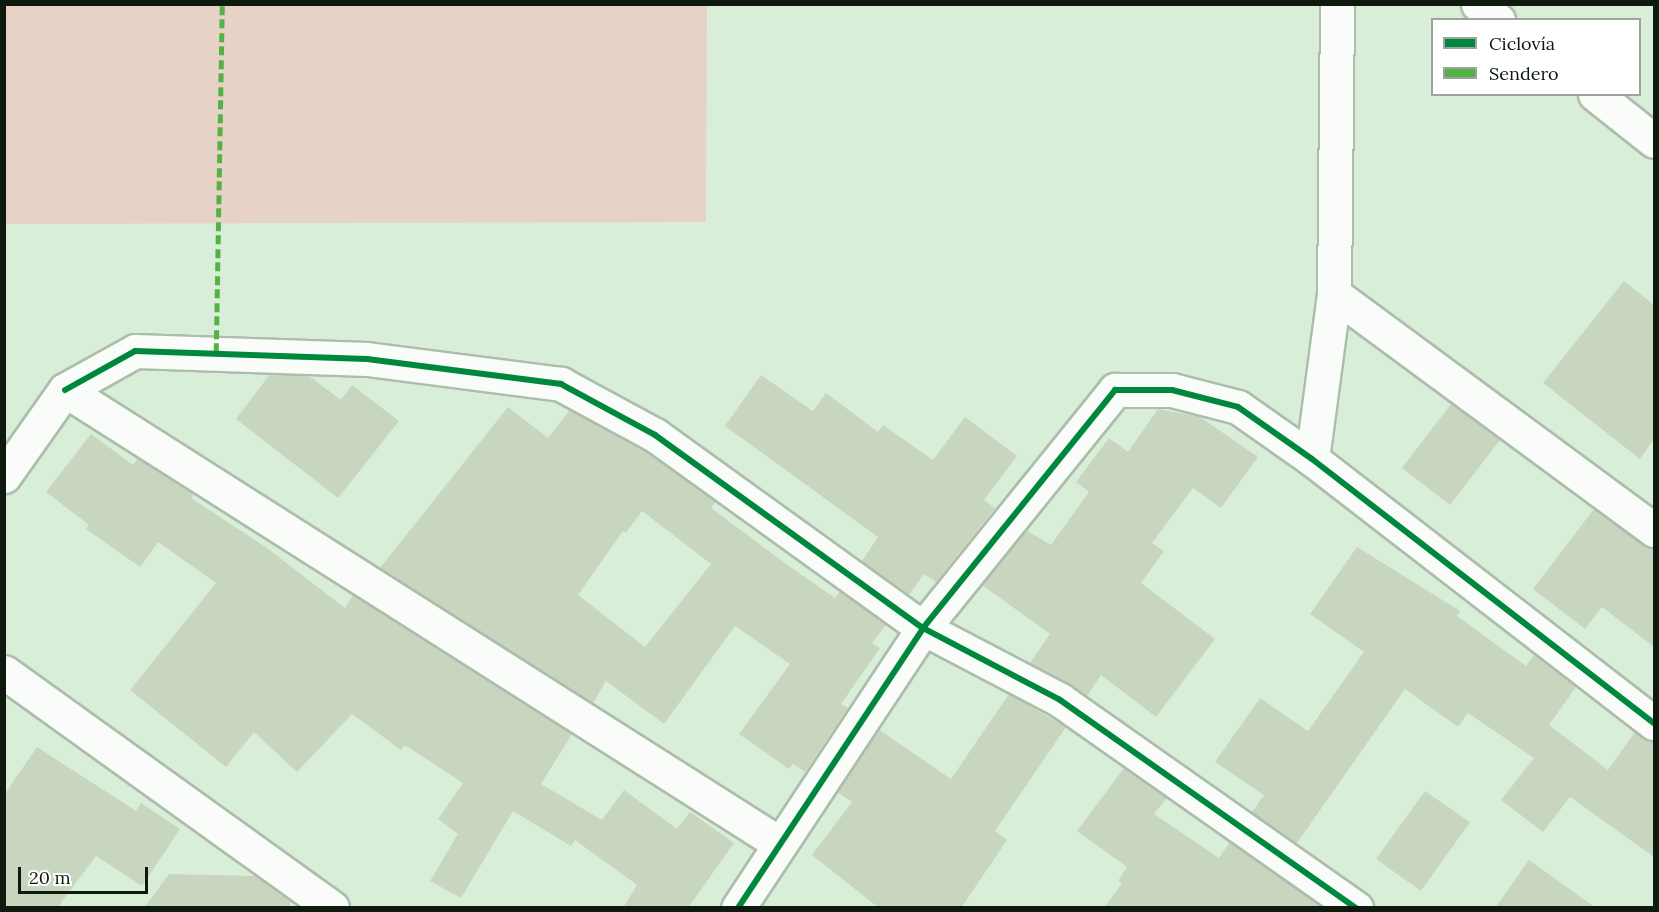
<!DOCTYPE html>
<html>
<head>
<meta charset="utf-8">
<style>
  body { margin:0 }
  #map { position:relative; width:1659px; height:912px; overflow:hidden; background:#d9eed8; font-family:Lora,serif }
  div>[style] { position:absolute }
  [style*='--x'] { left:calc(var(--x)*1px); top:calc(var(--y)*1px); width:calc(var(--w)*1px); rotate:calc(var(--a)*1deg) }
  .green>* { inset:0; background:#e6d2c6 }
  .building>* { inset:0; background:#c8d6bf }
  .roads { filter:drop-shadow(2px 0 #acbdac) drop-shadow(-2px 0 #acbdac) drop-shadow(0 2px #acbdac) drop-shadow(0 -2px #acbdac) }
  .minor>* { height:33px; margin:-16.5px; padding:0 16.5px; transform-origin:16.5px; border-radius:16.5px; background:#f9fcf9 }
  .quiet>* { height:4.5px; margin-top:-2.25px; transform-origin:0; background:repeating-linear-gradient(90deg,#54b144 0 9px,transparent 0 13.5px) }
  .cycleway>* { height:6px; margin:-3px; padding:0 3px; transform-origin:3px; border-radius:3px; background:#00873e }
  span { translate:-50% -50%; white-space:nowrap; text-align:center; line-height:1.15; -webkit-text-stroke:6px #fff; paint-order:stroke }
  .frame { position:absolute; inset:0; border:6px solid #0d1a0d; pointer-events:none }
  .legend { position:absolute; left:1431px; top:18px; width:210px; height:78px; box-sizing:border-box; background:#fff; border:2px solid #9ea39e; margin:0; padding:8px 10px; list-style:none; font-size:18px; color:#0d1a0d }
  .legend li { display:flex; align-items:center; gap:12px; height:30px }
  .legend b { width:30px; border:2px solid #9ea39e }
  .scale { position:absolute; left:18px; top:867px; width:130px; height:27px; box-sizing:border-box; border:3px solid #0d1a0d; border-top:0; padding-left:8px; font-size:18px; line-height:21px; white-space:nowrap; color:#0d1a0d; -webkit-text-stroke:4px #fff; paint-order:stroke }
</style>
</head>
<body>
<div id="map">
  <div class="green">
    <div style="clip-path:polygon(4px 5px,707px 5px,706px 222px,5px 224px)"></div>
  </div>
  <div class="building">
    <div style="clip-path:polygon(1624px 281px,1654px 305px,1654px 439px,1640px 459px,1543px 383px)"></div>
    <div style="clip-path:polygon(270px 374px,309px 376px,341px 400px,352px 385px,399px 421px,338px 498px,236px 419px)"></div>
    <div style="clip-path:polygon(761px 375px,813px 411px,826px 393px,878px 432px,883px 425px,933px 460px,965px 417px,1017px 456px,984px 500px,995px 508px,936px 582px,924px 574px,909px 595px,862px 561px,878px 537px,725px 426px)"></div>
    <div style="clip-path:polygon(1451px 404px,1500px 440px,1450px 505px,1402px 468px)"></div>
    <div style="clip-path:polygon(evenodd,508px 407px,548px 438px,570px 410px,643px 450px,716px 502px,711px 508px,789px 566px,835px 598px,840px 591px,886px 625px,872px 643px,880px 648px,841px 704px,848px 708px,805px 772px,793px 764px,789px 769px,739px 734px,790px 664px,735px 626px,664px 724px,606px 681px,593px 703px,380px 568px,508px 407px,642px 511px,711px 564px,645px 647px,578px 595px,623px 531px,626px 533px,642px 511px)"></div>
    <div style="clip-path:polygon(1158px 409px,1200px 417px,1258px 457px,1221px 508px,1193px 488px,1152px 543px,1164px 551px,1141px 583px,1215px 639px,1156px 717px,1101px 675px,1087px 696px,1030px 663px,1050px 634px,982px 585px,1026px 530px,1051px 545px,1089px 492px,1076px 482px,1109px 438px,1128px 452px)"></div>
    <div style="clip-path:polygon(91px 434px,133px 465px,138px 458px,194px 494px,191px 498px,267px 548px,345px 608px,353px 595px,572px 734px,541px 784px,602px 820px,624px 790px,677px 829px,690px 812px,734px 843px,688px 908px,623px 908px,637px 885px,575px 840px,571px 846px,513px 811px,461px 898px,430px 881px,458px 834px,438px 819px,463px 783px,405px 745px,401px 750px,352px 714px,297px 772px,254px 732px,226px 767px,130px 690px,216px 583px,158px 542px,140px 567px,86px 529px,89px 525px,46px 492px)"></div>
    <div style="clip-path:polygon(1594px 509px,1643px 545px,1654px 548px,1654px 647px,1602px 607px,1585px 629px,1533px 589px)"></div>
    <div style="clip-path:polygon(1357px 547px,1460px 611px,1457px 616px,1526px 666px,1534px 655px,1576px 687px,1549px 725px,1608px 770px,1635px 732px,1654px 741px,1654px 857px,1570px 797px,1543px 832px,1501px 800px,1534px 758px,1468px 713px,1458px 727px,1405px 689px,1297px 843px,1252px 812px,1264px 795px,1215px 762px,1260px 698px,1308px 731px,1364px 652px,1310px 614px)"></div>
    <div style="clip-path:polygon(1009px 694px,1066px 727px,995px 831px,1007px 840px,961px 908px,879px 908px,812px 855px,852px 802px,837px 792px,878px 729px,951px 779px)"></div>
    <div style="clip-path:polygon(37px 747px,136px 811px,141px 803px,180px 829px,142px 886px,96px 856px,57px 908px,4px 908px,4px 795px)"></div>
    <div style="clip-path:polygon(1124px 768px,1167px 798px,1154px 814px,1219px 858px,1230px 842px,1323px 908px,1104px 908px,1122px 883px,1118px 881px,1127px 867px,1077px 831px)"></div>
    <div style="clip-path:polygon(1425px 791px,1470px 822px,1421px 891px,1376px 859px)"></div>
    <div style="clip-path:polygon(1529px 860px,1596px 908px,1495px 908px)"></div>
    <div style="clip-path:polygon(169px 874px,255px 876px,290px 901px,290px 908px,144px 908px)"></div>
  </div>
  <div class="roads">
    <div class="minor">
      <div style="--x:1478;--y:4;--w:26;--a:39"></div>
      <div style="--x:1595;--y:94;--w:75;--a:38.5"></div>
      <div style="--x:1334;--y:294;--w:398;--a:36.4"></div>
      <div style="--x:65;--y:390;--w:80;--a:-29.1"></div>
      <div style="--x:135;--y:351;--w:232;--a:2"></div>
      <div style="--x:367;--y:359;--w:196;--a:7.3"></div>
      <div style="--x:561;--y:384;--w:107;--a:28.5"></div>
      <div style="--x:655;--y:435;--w:330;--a:35.8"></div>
      <div style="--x:923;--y:628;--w:155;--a:27.7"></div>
      <div style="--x:1060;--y:700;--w:362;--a:35.1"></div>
      <div style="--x:1312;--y:459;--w:166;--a:-82.4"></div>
      <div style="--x:1334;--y:294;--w:290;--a:-89.4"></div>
      <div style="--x:4;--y:476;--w:105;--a:-54.7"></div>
      <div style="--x:65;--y:390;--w:847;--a:32.41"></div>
      <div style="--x:4;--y:672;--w:404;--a:35.7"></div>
      <div style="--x:738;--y:908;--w:336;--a:-56.5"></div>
      <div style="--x:923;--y:628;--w:306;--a:-51.1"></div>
      <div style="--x:1115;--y:390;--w:57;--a:0"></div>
      <div style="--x:1172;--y:390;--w:68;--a:14.4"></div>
      <div style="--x:1238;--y:407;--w:90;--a:35.1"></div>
      <div style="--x:1312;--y:459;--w:432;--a:37.7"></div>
    </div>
  </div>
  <div class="quiet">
    <div style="--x:216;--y:352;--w:348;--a:-89"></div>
  </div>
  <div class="cycleway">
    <div style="--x:65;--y:390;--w:80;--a:-29.1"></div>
    <div style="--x:135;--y:351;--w:232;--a:2"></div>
    <div style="--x:367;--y:359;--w:196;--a:7.3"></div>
    <div style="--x:561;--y:384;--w:107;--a:28.5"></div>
    <div style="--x:655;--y:435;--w:330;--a:35.8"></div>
    <div style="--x:923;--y:628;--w:155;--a:27.7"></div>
    <div style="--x:1060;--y:700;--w:362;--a:35.1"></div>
    <div style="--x:738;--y:908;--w:336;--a:-56.5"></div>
    <div style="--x:923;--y:628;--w:306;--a:-51.1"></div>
    <div style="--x:1115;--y:390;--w:57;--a:0"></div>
    <div style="--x:1172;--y:390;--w:68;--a:14.4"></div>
    <div style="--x:1238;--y:407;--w:90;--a:35.1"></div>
    <div style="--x:1312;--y:459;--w:432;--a:37.7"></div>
  </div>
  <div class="frame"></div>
  <ul class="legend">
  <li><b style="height:8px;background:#00873e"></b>Ciclovía</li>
  <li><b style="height:8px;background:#54b144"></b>Sendero</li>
  </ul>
  <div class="scale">20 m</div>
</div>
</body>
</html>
